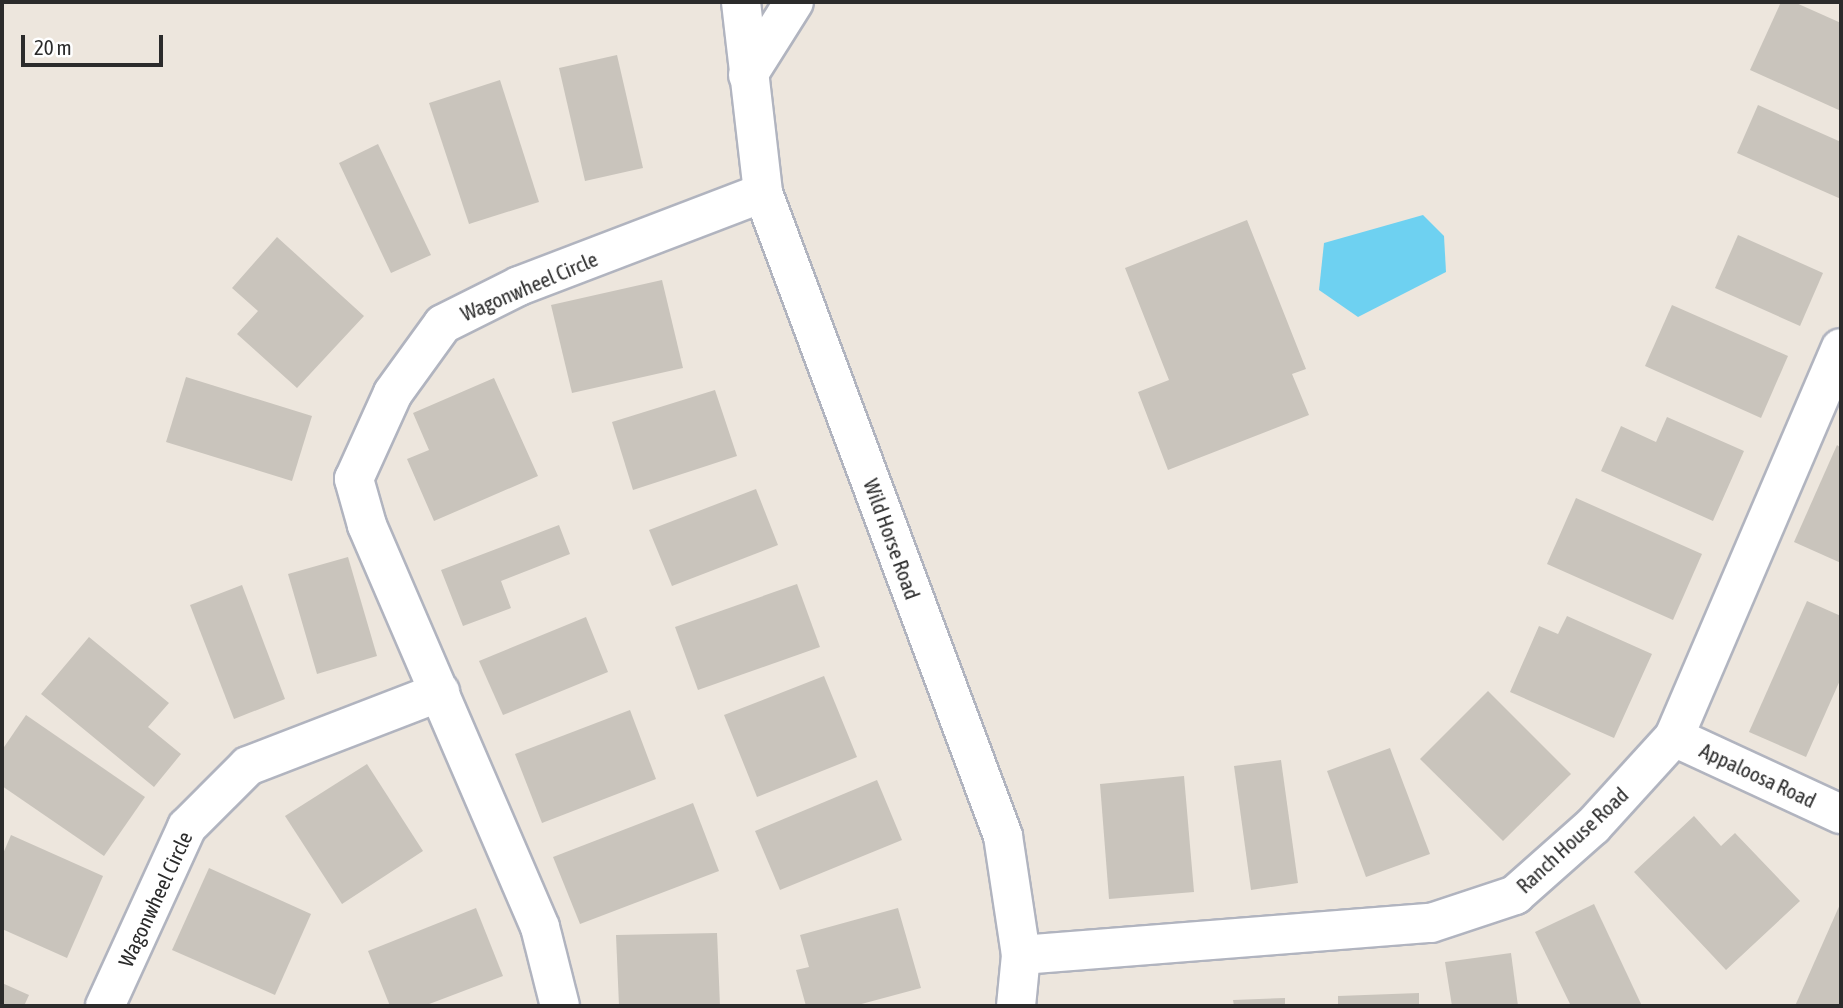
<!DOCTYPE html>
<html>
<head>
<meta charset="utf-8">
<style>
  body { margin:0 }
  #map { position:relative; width:1843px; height:1008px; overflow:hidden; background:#ede6dd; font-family:"Asap Condensed",sans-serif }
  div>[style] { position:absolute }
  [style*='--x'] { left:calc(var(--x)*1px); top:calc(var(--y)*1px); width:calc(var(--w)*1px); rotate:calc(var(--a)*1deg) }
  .water>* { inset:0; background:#6ed1f1 }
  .building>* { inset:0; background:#c9c4bc }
  .roads { filter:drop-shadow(2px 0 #b1b4bf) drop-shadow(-2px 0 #b1b4bf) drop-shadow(0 2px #b1b4bf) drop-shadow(0 -2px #b1b4bf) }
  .minor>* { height:38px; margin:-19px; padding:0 19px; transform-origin:19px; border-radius:19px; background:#fff }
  span { translate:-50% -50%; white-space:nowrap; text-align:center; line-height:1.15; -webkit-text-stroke:5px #fff; paint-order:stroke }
  .street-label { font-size:21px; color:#2b2b2b }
  .frame { position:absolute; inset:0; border:4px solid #2b2b2b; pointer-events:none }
  .scale { position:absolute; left:21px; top:35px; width:142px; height:32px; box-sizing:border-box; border:4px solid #2b2b2b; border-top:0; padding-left:9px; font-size:21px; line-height:24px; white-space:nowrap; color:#2b2b2b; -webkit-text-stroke:5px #fff; paint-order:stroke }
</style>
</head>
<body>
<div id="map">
  <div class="water">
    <div style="clip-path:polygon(1423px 215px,1444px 236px,1446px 272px,1358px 317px,1319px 290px,1324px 243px)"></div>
  </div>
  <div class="building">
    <div style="clip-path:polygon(1781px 2px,1794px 2px,1841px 23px,1841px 111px,1750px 70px)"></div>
    <div style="clip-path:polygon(617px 55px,643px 168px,585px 181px,559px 68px)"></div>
    <div style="clip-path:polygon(500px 80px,539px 202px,469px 224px,429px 103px)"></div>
    <div style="clip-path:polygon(1758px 105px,1841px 142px,1841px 199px,1737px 153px)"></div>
    <div style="clip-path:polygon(378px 144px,431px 255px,391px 273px,339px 163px)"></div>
    <div style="clip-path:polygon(1247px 220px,1306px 369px,1292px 374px,1309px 415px,1168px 470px,1138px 392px,1169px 380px,1125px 268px)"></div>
    <div style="clip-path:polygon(1738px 235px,1823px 273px,1800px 326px,1715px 288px)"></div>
    <div style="clip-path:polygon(277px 237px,364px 316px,297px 388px,237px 334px,258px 311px,232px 288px)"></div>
    <div style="clip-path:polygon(662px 280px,683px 368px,572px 393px,551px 305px)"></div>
    <div style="clip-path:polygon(1672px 305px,1788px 356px,1761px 418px,1645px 366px)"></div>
    <div style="clip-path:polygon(186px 377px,312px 416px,292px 481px,166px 442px)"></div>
    <div style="clip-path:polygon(494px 378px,538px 476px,434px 521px,407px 459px,429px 450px,413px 413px)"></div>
    <div style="clip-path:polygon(715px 390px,737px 456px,633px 490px,612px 422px)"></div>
    <div style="clip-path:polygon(1667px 417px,1744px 451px,1713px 521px,1601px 471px,1621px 426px,1656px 442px)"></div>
    <div style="clip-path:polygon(1837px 445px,1841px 448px,1841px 563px,1794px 542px)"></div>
    <div style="clip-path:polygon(756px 489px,778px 545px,672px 586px,649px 530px)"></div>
    <div style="clip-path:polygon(1576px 498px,1702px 554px,1673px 620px,1547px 564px)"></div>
    <div style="clip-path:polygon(559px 525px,570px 554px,501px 581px,511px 608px,463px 626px,441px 570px)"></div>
    <div style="clip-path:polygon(348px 557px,377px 656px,317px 674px,288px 574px)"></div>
    <div style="clip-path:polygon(797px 584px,820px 647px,698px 690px,675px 627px)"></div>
    <div style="clip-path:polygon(242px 585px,285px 699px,234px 719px,190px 605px)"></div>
    <div style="clip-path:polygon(1807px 601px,1841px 616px,1841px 678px,1806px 757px,1749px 732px)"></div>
    <div style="clip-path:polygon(1567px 616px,1652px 654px,1614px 738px,1510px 692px,1539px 626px,1558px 634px)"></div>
    <div style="clip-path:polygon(586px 617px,608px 672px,503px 715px,479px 661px)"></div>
    <div style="clip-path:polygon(89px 637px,169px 703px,148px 727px,181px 754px,154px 787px,41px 694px)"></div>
    <div style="clip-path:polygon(824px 676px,857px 757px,757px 797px,724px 715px)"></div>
    <div style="clip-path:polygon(1488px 691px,1571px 774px,1503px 841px,1420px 759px)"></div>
    <div style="clip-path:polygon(630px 710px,656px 779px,542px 823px,515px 754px)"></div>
    <div style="clip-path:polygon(26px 715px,145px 797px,104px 856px,2px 786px,2px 750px)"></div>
    <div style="clip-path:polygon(1390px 748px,1430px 854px,1366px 877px,1327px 771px)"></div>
    <div style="clip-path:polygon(1281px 760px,1298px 883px,1251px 890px,1234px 766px)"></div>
    <div style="clip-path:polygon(367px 764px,423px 851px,342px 904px,285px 816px)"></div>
    <div style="clip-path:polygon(1184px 776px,1194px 892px,1109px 899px,1100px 784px)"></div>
    <div style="clip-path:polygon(877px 780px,902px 840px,780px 890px,755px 831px)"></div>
    <div style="clip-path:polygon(693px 803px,719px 871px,580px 924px,553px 857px)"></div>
    <div style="clip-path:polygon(1694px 816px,1721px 846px,1735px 833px,1800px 901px,1726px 970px,1634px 872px)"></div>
    <div style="clip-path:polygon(11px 835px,103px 876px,67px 958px,2px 929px,2px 856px)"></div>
    <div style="clip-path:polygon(209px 868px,311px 914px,275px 995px,172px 950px)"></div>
    <div style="clip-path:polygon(1841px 902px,1841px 1006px,1795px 1006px)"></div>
    <div style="clip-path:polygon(1594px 904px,1642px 1006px,1571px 1006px,1535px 932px)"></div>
    <div style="clip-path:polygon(476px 908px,503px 976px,424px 1006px,390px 1006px,368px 951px)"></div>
    <div style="clip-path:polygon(898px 908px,921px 988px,854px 1006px,806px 1006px,796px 970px,809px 967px,800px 935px)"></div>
    <div style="clip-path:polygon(717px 933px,720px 1006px,619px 1006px,616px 935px)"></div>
    <div style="clip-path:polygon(1511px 953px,1518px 1006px,1452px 1006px,1445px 962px)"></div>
    <div style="clip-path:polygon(2px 983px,29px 995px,24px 1006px,2px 1006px)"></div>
    <div style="clip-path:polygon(1419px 993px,1419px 1006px,1338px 1006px,1338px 996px)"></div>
    <div style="clip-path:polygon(1285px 998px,1285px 1006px,1234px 1006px,1233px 1000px)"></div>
  </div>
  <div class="roads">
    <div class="minor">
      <div style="--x:741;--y:2;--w:192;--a:83.4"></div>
      <div style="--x:763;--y:193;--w:686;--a:69.53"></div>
      <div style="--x:1003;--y:836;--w:120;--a:81.4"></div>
      <div style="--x:1021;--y:955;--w:51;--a:95.6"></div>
      <div style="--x:748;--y:75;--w:86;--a:-57.8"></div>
      <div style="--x:1674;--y:737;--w:184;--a:24.8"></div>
      <div style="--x:1021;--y:955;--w:411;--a:-4.5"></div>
      <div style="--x:1431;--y:923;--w:89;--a:-18.4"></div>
      <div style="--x:1515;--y:895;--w:104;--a:-41.5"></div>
      <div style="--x:1593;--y:826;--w:120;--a:-47.7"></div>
      <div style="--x:1674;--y:737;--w:423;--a:-66.8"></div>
      <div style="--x:105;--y:1006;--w:197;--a:-65.4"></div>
      <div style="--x:187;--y:827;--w:86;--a:-45"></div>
      <div style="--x:248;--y:766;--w:206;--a:-21.1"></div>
      <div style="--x:560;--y:1006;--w:81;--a:-104.2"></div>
      <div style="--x:540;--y:927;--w:438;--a:-113.3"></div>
      <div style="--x:367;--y:525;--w:48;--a:-105.8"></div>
      <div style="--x:354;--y:479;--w:94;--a:-65.6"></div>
      <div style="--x:393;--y:393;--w:85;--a:-54.1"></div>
      <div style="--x:443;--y:324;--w:85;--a:-26.6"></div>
      <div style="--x:519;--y:286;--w:261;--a:-20.9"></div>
    </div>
  </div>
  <div class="street-label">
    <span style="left:529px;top:286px;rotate:-23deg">Wagonwheel Circle</span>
    <span style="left:892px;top:539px;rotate:70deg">Wild Horse Road</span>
    <span style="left:1758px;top:775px;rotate:25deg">Appaloosa Road</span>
    <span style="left:1572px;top:840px;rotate:-43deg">Ranch House Road</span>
    <span style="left:155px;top:899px;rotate:-65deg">Wagonwheel Circle</span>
  </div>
  <div class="frame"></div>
  <div class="scale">20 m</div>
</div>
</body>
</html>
